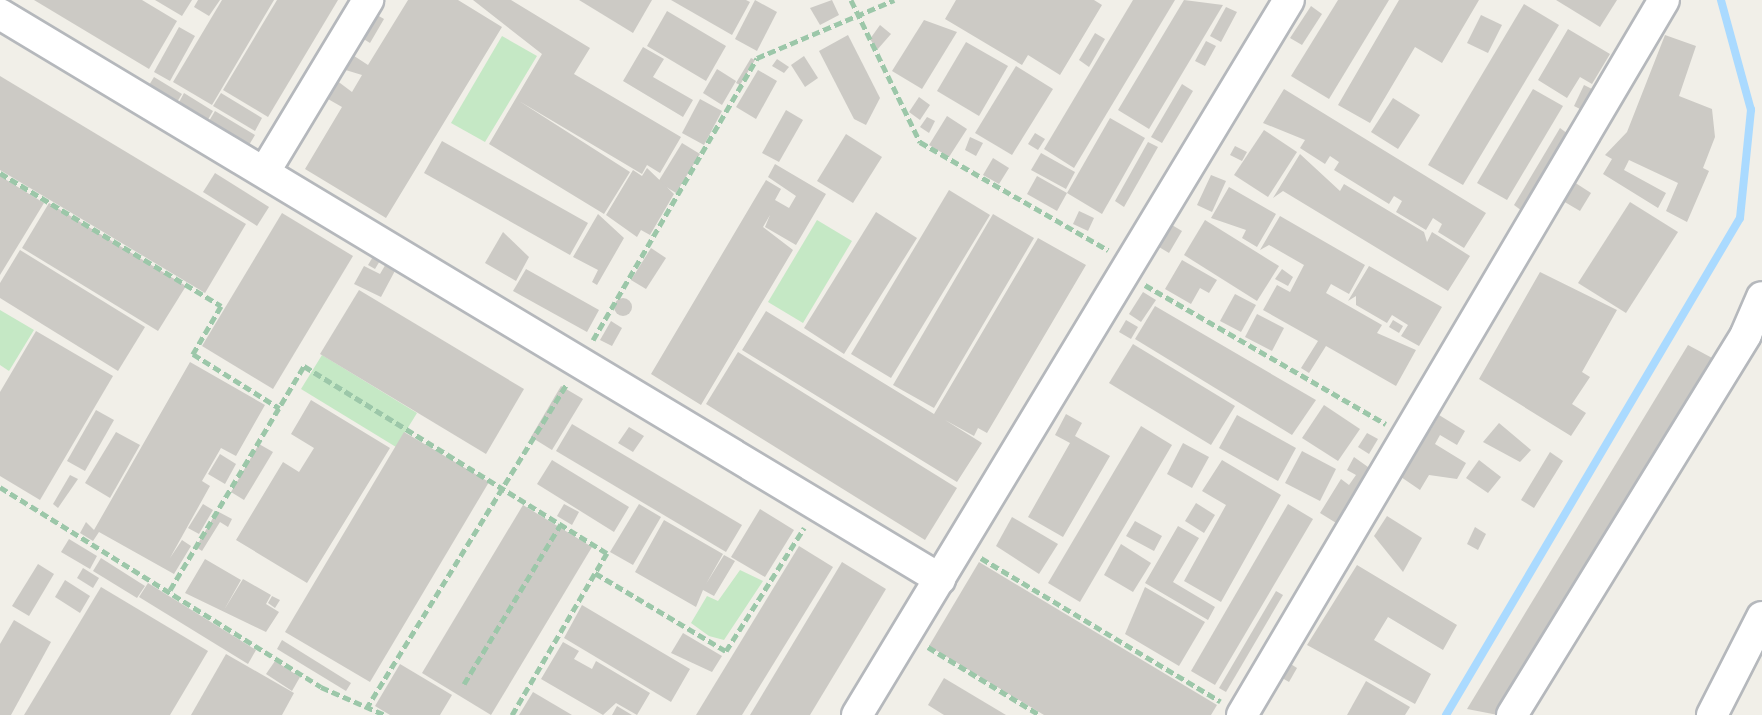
<!DOCTYPE html>
<html>
<head>
<meta charset="utf-8">
<style>
  body { margin:0 }
  #map { position:relative; width:1762px; height:715px; overflow:hidden; background:#f1efe8; font-family:Rubik,sans-serif }
  div>[style] { position:absolute }
  [style*='--x'] { left:calc(var(--x)*1px); top:calc(var(--y)*1px); width:calc(var(--w)*1px); rotate:calc(var(--a)*1deg) }
  .green>* { inset:0; background:#c5e8c5 }
  .stream>* { height:8px; margin:-4px; padding:0 4px; transform-origin:4px; border-radius:4px; background:#aadaff }
  .building>* { inset:0; background:#cccac5 }
  .round { border-radius:50% }
  .path>* { height:5px; margin-top:-2.5px; transform-origin:0; background:repeating-linear-gradient(90deg,#9cc7a9 0 8px,transparent 0 12px) }
  .roads { filter:drop-shadow(2px 0 #b5b8bc) drop-shadow(-2px 0 #b5b8bc) drop-shadow(0 2px #b5b8bc) drop-shadow(0 -2px #b5b8bc) }
  .minor>* { height:30px; margin:-15px; padding:0 15px; transform-origin:15px; border-radius:15px; background:#fff }
  span { translate:-50% -50%; white-space:nowrap; text-align:center; line-height:1.15; -webkit-text-stroke:6px #fff; paint-order:stroke }
</style>
</head>
<body>
<div id="map">
  <div class="green">
    <div style="clip-path:polygon(502px 36px,537px 56px,485px 142px,451px 123px)"></div>
    <div style="clip-path:polygon(817px 220px,852px 241px,803px 323px,768px 302px)"></div>
    <div style="clip-path:polygon(0 310px,34px 330px,9px 371px,0 365px)"></div>
    <div style="clip-path:polygon(322px 355px,417px 413px,396px 447px,301px 389px)"></div>
    <div style="clip-path:polygon(740px 570px,763px 581px,724px 640px,709px 636px,691px 623px,707px 596px,718px 601px)"></div>
  </div>
  <div class="stream">
    <div style="--x:1446;--y:715;--w:577;--a:-59.39"></div>
    <div style="--x:1740;--y:218;--w:109;--a:-84.2"></div>
    <div style="--x:1751;--y:110;--w:114;--a:-105.3"></div>
  </div>
  <div class="building">
    <div style="clip-path:polygon(34px 0,142px 0,177px 21px,149px 69px)"></div>
    <div style="clip-path:polygon(155px 0,192px 0,182px 16px)"></div>
    <div style="clip-path:polygon(198px 0,220px 0,209px 16px,194px 7px)"></div>
    <div style="clip-path:polygon(222px 0,274px 0,212px 105px,173px 82px)"></div>
    <div style="clip-path:polygon(277px 0,338px 0,268px 117px,223px 90px)"></div>
    <div style="clip-path:polygon(408px 0,458px 0,502px 27px,386px 218px,305px 169px,342px 107px,321px 95px,332px 77px,352px 92px,362px 75px,339px 68px,348px 52px,368px 65px)"></div>
    <div style="clip-path:polygon(473px 0,511px 0,590px 48px,574px 74px,681px 137px,660px 173px,647px 165px,642px 174px,519px 101px,630px 172px,604px 214px,489px 144px,542px 54px)"></div>
    <div style="clip-path:polygon(579px 0,652px 0,633px 33px)"></div>
    <div style="clip-path:polygon(671px 0,746px 0,750px 2px,732px 35px)"></div>
    <div style="clip-path:polygon(755px 0,777px 12px,757px 51px,735px 39px)"></div>
    <div style="clip-path:polygon(832px 0,839px 15px,820px 25px,810px 8px)"></div>
    <div style="clip-path:polygon(956px 0,1094px 0,1102px 5px,1060px 75px,1028px 55px,1022px 65px,945px 19px)"></div>
    <div style="clip-path:polygon(1133px 0,1175px 0,1074px 168px,1044px 149px)"></div>
    <div style="clip-path:polygon(1184px 0,1223px 5px,1149px 129px,1118px 110px)"></div>
    <div style="clip-path:polygon(1338px 0,1389px 0,1329px 99px,1291px 76px)"></div>
    <div style="clip-path:polygon(1399px 0,1479px 0,1442px 63px,1415px 47px,1370px 123px,1338px 105px)"></div>
    <div style="clip-path:polygon(1556px 0,1617px 0,1600px 27px)"></div>
    <div style="clip-path:polygon(1524px 4px,1559px 25px,1463px 185px,1428px 165px)"></div>
    <div style="clip-path:polygon(1311px 6px,1322px 14px,1302px 45px,1290px 38px)"></div>
    <div style="clip-path:polygon(1226px 7px,1237px 12px,1221px 42px,1210px 36px)"></div>
    <div style="clip-path:polygon(667px 11px,726px 46px,706px 81px,647px 46px)"></div>
    <div style="clip-path:polygon(372px 12px,384px 19px,370px 43px,362px 38px)"></div>
    <div style="clip-path:polygon(1481px 15px,1502px 25px,1488px 53px,1467px 43px)"></div>
    <div style="clip-path:polygon(924px 20px,957px 32px,922px 89px,892px 71px)"></div>
    <div style="clip-path:polygon(880px 25px,891px 34px,877px 50px,870px 39px)"></div>
    <div style="clip-path:polygon(179px 27px,195px 36px,170px 81px,154px 72px)"></div>
    <div style="clip-path:polygon(1568px 29px,1610px 54px,1592px 84px,1580px 77px,1567px 98px,1538px 80px)"></div>
    <div style="clip-path:polygon(1095px 33px,1105px 39px,1089px 67px,1079px 60px)"></div>
    <div style="clip-path:polygon(848px 35px,880px 98px,866px 125px,854px 119px,819px 51px)"></div>
    <div style="clip-path:polygon(1665px 35px,1696px 46px,1679px 96px,1712px 109px,1715px 137px,1703px 168px,1709px 171px,1687px 222px,1666px 211px,1678px 183px,1629px 160px,1624px 170px,1666px 193px,1658px 208px,1603px 174px,1612px 159px,1605px 155px,1627px 132px)"></div>
    <div style="clip-path:polygon(1206px 41px,1216px 46px,1205px 66px,1195px 61px)"></div>
    <div style="clip-path:polygon(966px 42px,1008px 66px,979px 116px,937px 91px)"></div>
    <div style="clip-path:polygon(643px 47px,664px 59px,653px 77px,693px 100px,683px 117px,623px 81px)"></div>
    <div style="clip-path:polygon(804px 56px,818px 78px,805px 87px,791px 65px)"></div>
    <div style="clip-path:polygon(751px 58px,755px 60px,740px 85px,736px 83px)"></div>
    <div style="clip-path:polygon(777px 59px,789px 67px,784px 73px,772px 66px)"></div>
    <div style="clip-path:polygon(1016px 66px,1053px 89px,1012px 155px,975px 133px)"></div>
    <div style="clip-path:polygon(717px 69px,736px 81px,722px 105px,703px 93px)"></div>
    <div style="clip-path:polygon(758px 70px,777px 81px,756px 119px,736px 107px)"></div>
    <div style="clip-path:polygon(0 76px,246px 224px,205px 293px,0 170px)"></div>
    <div style="clip-path:polygon(154px 77px,182px 94px,174px 107px,146px 90px)"></div>
    <div style="clip-path:polygon(1182px 84px,1193px 91px,1162px 143px,1151px 137px)"></div>
    <div style="clip-path:polygon(1584px 85px,1596px 91px,1586px 112px,1574px 106px)"></div>
    <div style="clip-path:polygon(1284px 89px,1486px 213px,1464px 248px,1438px 232px,1442px 224px,1433px 218px,1426px 230px,1396px 212px,1402px 201px,1394px 196px,1389px 204px,1334px 170px,1339px 162px,1330px 156px,1325px 164px,1300px 148px,1305px 140px,1263px 123px)"></div>
    <div style="clip-path:polygon(1533px 89px,1563px 106px,1507px 200px,1477px 183px)"></div>
    <div style="clip-path:polygon(184px 93px,213px 111px,206px 123px,177px 106px)"></div>
    <div style="clip-path:polygon(221px 93px,262px 118px,255px 131px,213px 106px)"></div>
    <div style="clip-path:polygon(919px 97px,930px 105px,920px 120px,909px 112px)"></div>
    <div style="clip-path:polygon(1393px 98px,1420px 115px,1398px 149px,1371px 132px)"></div>
    <div style="clip-path:polygon(700px 99px,722px 111px,704px 145px,682px 133px)"></div>
    <div style="clip-path:polygon(786px 110px,803px 120px,779px 162px,762px 153px)"></div>
    <div style="clip-path:polygon(215px 111px,255px 135px,246px 150px,206px 126px)"></div>
    <div style="clip-path:polygon(947px 116px,967px 129px,949px 157px,929px 145px)"></div>
    <div style="clip-path:polygon(927px 117px,935px 121px,929px 133px,920px 127px)"></div>
    <div style="clip-path:polygon(1110px 118px,1145px 138px,1102px 214px,1067px 193px)"></div>
    <div style="clip-path:polygon(1560px 128px,1568px 134px,1522px 211px,1514px 205px)"></div>
    <div style="clip-path:polygon(1264px 130px,1297px 152px,1268px 197px,1234px 175px)"></div>
    <div style="clip-path:polygon(1035px 133px,1045px 139px,1038px 150px,1028px 144px)"></div>
    <div style="clip-path:polygon(846px 134px,882px 157px,853px 203px,817px 181px)"></div>
    <div style="clip-path:polygon(970px 137px,983px 143px,976px 156px,965px 150px)"></div>
    <div style="clip-path:polygon(442px 141px,588px 223px,570px 255px,424px 173px)"></div>
    <div style="clip-path:polygon(1148px 142px,1158px 147px,1124px 207px,1115px 201px)"></div>
    <div style="clip-path:polygon(682px 143px,700px 154px,676px 193px,658px 182px)"></div>
    <div style="clip-path:polygon(1235px 146px,1247px 152px,1242px 161px,1230px 155px)"></div>
    <div style="clip-path:polygon(1041px 153px,1075px 172px,1066px 189px,1031px 170px)"></div>
    <div style="clip-path:polygon(1300px 154px,1340px 191px,1344px 184px,1424px 232px,1427px 242px,1432px 232px,1470px 256px,1448px 291px,1283px 191px,1273px 198px)"></div>
    <div style="clip-path:polygon(993px 158px,1009px 168px,999px 184px,983px 175px)"></div>
    <div style="clip-path:polygon(775px 164px,826px 194px,796px 245px,765px 227px,770px 215px,763px 227px,793px 250px,701px 405px,651px 374px,766px 180px,781px 189px,775px 200px,789px 208px,796px 196px,768px 177px)"></div>
    <div style="clip-path:polygon(647px 168px,674px 194px,650px 235px,641px 230px,637px 237px,606px 215px,633px 170px,642px 176px)"></div>
    <div style="clip-path:polygon(215px 173px,269px 207px,257px 226px,203px 192px)"></div>
    <div style="clip-path:polygon(1211px 175px,1226px 181px,1212px 212px,1197px 205px)"></div>
    <div style="clip-path:polygon(0 176px,44px 203px,0 275px)"></div>
    <div style="clip-path:polygon(1037px 176px,1067px 193px,1057px 211px,1027px 194px)"></div>
    <div style="clip-path:polygon(1574px 182px,1591px 193px,1580px 211px,1563px 201px)"></div>
    <div style="clip-path:polygon(1229px 187px,1276px 214px,1257px 247px,1242px 238px,1246px 230px,1211px 218px)"></div>
    <div style="clip-path:polygon(949px 190px,990px 215px,891px 378px,851px 354px)"></div>
    <div style="clip-path:polygon(1630px 202px,1678px 232px,1626px 313px,1578px 283px)"></div>
    <div style="clip-path:polygon(49px 203px,186px 286px,158px 331px,22px 248px)"></div>
    <div style="clip-path:polygon(1079px 211px,1094px 218px,1088px 231px,1073px 224px)"></div>
    <div style="clip-path:polygon(876px 212px,917px 238px,844px 354px,804px 328px)"></div>
    <div style="clip-path:polygon(282px 213px,353px 256px,273px 389px,202px 346px)"></div>
    <div style="clip-path:polygon(598px 214px,624px 238px,597px 285px,592px 282px,598px 270px,573px 257px)"></div>
    <div style="clip-path:polygon(993px 214px,1034px 238px,934px 408px,893px 385px)"></div>
    <div style="clip-path:polygon(1280px 216px,1365px 265px,1349px 294px,1331px 284px,1326px 293px,1382px 325px,1377px 333px,1416px 350px,1396px 386px,1326px 346px,1309px 373px,1301px 368px,1318px 341px,1263px 310px,1277px 285px,1290px 292px,1304px 265px,1269px 245px,1260px 250px)"></div>
    <div style="clip-path:polygon(1205px 220px,1279px 266px,1257px 301px,1184px 255px)"></div>
    <div style="clip-path:polygon(1172px 225px,1182px 231px,1169px 253px,1159px 247px)"></div>
    <div style="clip-path:polygon(503px 232px,529px 257px,516px 281px,485px 263px)"></div>
    <div style="clip-path:polygon(1038px 238px,1086px 265px,987px 433px,978px 428px,974px 436px,945px 420px,982px 443px,957px 482px,742px 350px,766px 311px,934px 414px)"></div>
    <div style="clip-path:polygon(651px 248px,666px 258px,646px 289px,631px 280px)"></div>
    <div style="clip-path:polygon(20px 250px,145px 327px,118px 371px,0 298px,0 283px)"></div>
    <div style="clip-path:polygon(374px 255px,381px 259px,375px 269px,368px 265px)"></div>
    <div style="clip-path:polygon(1182px 260px,1217px 280px,1209px 293px,1200px 288px,1191px 304px,1165px 289px)"></div>
    <div style="clip-path:polygon(387px 262px,397px 267px,381px 297px,354px 284px,364px 266px,380px 274px)"></div>
    <div style="clip-path:polygon(1369px 266px,1442px 307px,1419px 346px,1401px 336px,1408px 325px,1392px 315px,1387px 323px,1356px 305px,1356px 296px,1348px 301px)"></div>
    <div style="clip-path:polygon(526px 269px,599px 310px,587px 332px,513px 291px)"></div>
    <div style="clip-path:polygon(1282px 269px,1293px 277px,1288px 286px,1275px 279px)"></div>
    <div style="clip-path:polygon(1540px 272px,1617px 310px,1582px 372px,1590px 377px,1572px 404px,1586px 413px,1571px 436px,1479px 379px)"></div>
    <div style="clip-path:polygon(359px 290px,524px 389px,486px 454px,320px 354px)"></div>
    <div style="clip-path:polygon(1143px 292px,1156px 300px,1141px 322px,1129px 314px)"></div>
    <div style="clip-path:polygon(1235px 294px,1256px 305px,1241px 332px,1220px 321px)"></div>
    <div class="round" style="left:614px;top:298px;width:18px;height:18px"></div>
    <div style="clip-path:polygon(1155px 306px,1316px 400px,1292px 435px,1135px 339px)"></div>
    <div style="clip-path:polygon(1257px 314px,1284px 328px,1272px 351px,1245px 337px)"></div>
    <div style="clip-path:polygon(1126px 320px,1138px 327px,1131px 339px,1119px 332px)"></div>
    <div style="clip-path:polygon(1393px 320px,1403px 326px,1399px 333px,1389px 327px)"></div>
    <div style="clip-path:polygon(611px 321px,622px 328px,612px 346px,600px 340px)"></div>
    <div style="clip-path:polygon(36px 331px,113px 376px,40px 500px,0 476px,0 392px)"></div>
    <div style="clip-path:polygon(1133px 344px,1235px 406px,1211px 445px,1109px 383px)"></div>
    <div style="clip-path:polygon(1688px 345px,1714px 359px,1498px 715px,1467px 709px)"></div>
    <div style="clip-path:polygon(738px 352px,957px 488px,925px 540px,706px 404px)"></div>
    <div style="clip-path:polygon(190px 362px,265px 405px,236px 456px,221px 448px,202px 481px,210px 486px,170px 558px,182px 540px,191px 546px,174px 574px,99px 532px,93px 541px,80px 533px,86px 522px,94px 530px)"></div>
    <div style="clip-path:polygon(561px 386px,583px 399px,552px 450px,531px 437px)"></div>
    <div style="clip-path:polygon(311px 400px,390px 448px,307px 583px,236px 540px,283px 462px,299px 472px,314px 448px,291px 434px)"></div>
    <div style="clip-path:polygon(1324px 405px,1360px 429px,1338px 461px,1302px 438px)"></div>
    <div style="clip-path:polygon(96px 410px,114px 420px,85px 471px,67px 461px)"></div>
    <div style="clip-path:polygon(1066px 414px,1082px 423px,1075px 436px,1110px 456px,1063px 537px,1028px 517px,1070px 443px,1055px 435px)"></div>
    <div style="clip-path:polygon(1237px 415px,1296px 448px,1278px 481px,1219px 448px)"></div>
    <div style="clip-path:polygon(1439px 415px,1465px 431px,1457px 445px,1440px 435px,1435px 444px,1466px 463px,1457px 479px,1429px 475px,1420px 490px,1401px 477px,1425px 426px,1431px 429px)"></div>
    <div style="clip-path:polygon(1499px 423px,1531px 450px,1520px 462px,1483px 442px)"></div>
    <div style="clip-path:polygon(572px 424px,742px 525px,726px 552px,556px 451px)"></div>
    <div style="clip-path:polygon(1141px 426px,1172px 445px,1080px 602px,1048px 583px)"></div>
    <div style="clip-path:polygon(629px 427px,644px 436px,633px 452px,618px 443px)"></div>
    <div style="clip-path:polygon(116px 432px,140px 445px,110px 498px,85px 483px)"></div>
    <div style="clip-path:polygon(404px 432px,489px 482px,370px 682px,285px 632px)"></div>
    <div style="clip-path:polygon(1367px 433px,1378px 439px,1369px 454px,1358px 447px)"></div>
    <div style="clip-path:polygon(1183px 443px,1209px 457px,1192px 488px,1167px 474px)"></div>
    <div style="clip-path:polygon(259px 444px,273px 452px,244px 500px,231px 492px)"></div>
    <div style="clip-path:polygon(1302px 451px,1336px 469px,1320px 501px,1285px 483px)"></div>
    <div style="clip-path:polygon(1550px 452px,1563px 461px,1534px 508px,1521px 500px)"></div>
    <div style="clip-path:polygon(220px 454px,236px 464px,225px 484px,208px 474px)"></div>
    <div style="clip-path:polygon(1354px 457px,1375px 472px,1341px 526px,1320px 513px,1341px 479px,1349px 485px,1356px 475px,1347px 470px)"></div>
    <div style="clip-path:polygon(552px 460px,629px 507px,614px 532px,537px 484px)"></div>
    <div style="clip-path:polygon(1222px 460px,1281px 495px,1221px 602px,1184px 581px,1226px 505px,1202px 491px)"></div>
    <div style="clip-path:polygon(1479px 460px,1501px 477px,1488px 493px,1466px 478px)"></div>
    <div style="clip-path:polygon(70px 475px,78px 479px,58px 508px,53px 504px)"></div>
    <div style="clip-path:polygon(1196px 503px,1215px 515px,1204px 533px,1185px 521px)"></div>
    <div style="clip-path:polygon(203px 504px,213px 510px,199px 534px,188px 528px)"></div>
    <div style="clip-path:polygon(564px 504px,579px 512px,572px 525px,557px 516px)"></div>
    <div style="clip-path:polygon(639px 504px,661px 517px,633px 565px,610px 552px)"></div>
    <div style="clip-path:polygon(1288px 504px,1313px 519px,1215px 685px,1191px 671px)"></div>
    <div style="clip-path:polygon(523px 505px,592px 547px,491px 715px,422px 673px)"></div>
    <div style="clip-path:polygon(760px 509px,794px 530px,765px 577px,731px 557px)"></div>
    <div style="clip-path:polygon(217px 511px,232px 519px,228px 527px,220px 522px,202px 551px,196px 547px)"></div>
    <div style="clip-path:polygon(1387px 516px,1422px 538px,1403px 572px,1374px 536px)"></div>
    <div style="clip-path:polygon(1012px 517px,1058px 544px,1039px 574px,996px 546px)"></div>
    <div style="clip-path:polygon(664px 520px,723px 554px,706px 584px,724px 555px,735px 561px,714px 596px,703px 590px,696px 607px,635px 572px)"></div>
    <div style="clip-path:polygon(1135px 521px,1162px 536px,1154px 551px,1126px 536px)"></div>
    <div style="clip-path:polygon(1178px 526px,1199px 538px,1173px 582px,1215px 607px,1208px 620px,1145px 583px)"></div>
    <div style="clip-path:polygon(1475px 527px,1486px 534px,1478px 550px,1467px 544px)"></div>
    <div style="clip-path:polygon(69px 539px,97px 556px,90px 569px,61px 552px)"></div>
    <div style="clip-path:polygon(1121px 544px,1151px 563px,1133px 592px,1104px 575px)"></div>
    <div style="clip-path:polygon(799px 546px,833px 567px,742px 715px,696px 715px)"></div>
    <div style="clip-path:polygon(101px 558px,145px 586px,137px 598px,93px 571px)"></div>
    <div style="clip-path:polygon(205px 559px,241px 580px,224px 610px,243px 579px,271px 595px,266px 604px,279px 612px,266px 632px,185px 593px)"></div>
    <div style="clip-path:polygon(842px 562px,886px 589px,810px 715px,750px 715px)"></div>
    <div style="clip-path:polygon(979px 562px,1217px 705px,1211px 715px,1044px 715px,929px 646px)"></div>
    <div style="clip-path:polygon(38px 564px,54px 574px,29px 616px,12px 606px)"></div>
    <div style="clip-path:polygon(1357px 565px,1457px 625px,1443px 650px,1388px 617px,1374px 640px,1431px 674px,1415px 704px,1307px 645px)"></div>
    <div style="clip-path:polygon(83px 568px,99px 578px,93px 588px,77px 578px)"></div>
    <div style="clip-path:polygon(65px 580px,90px 596px,80px 613px,55px 597px)"></div>
    <div style="clip-path:polygon(148px 583px,256px 650px,248px 664px,139px 597px)"></div>
    <div style="clip-path:polygon(101px 587px,208px 651px,170px 715px,24px 715px)"></div>
    <div style="clip-path:polygon(1145px 587px,1205px 622px,1179px 666px,1125px 634px)"></div>
    <div style="clip-path:polygon(1276px 591px,1283px 595px,1226px 692px,1219px 688px)"></div>
    <div style="clip-path:polygon(272px 596px,280px 600px,275px 608px,268px 603px)"></div>
    <div style="clip-path:polygon(582px 605px,690px 669px,671px 702px,564px 638px)"></div>
    <div style="clip-path:polygon(14px 620px,51px 642px,11px 715px,0 715px,0 644px)"></div>
    <div style="clip-path:polygon(683px 633px,722px 656px,712px 672px,671px 653px)"></div>
    <div style="clip-path:polygon(282px 640px,351px 683px,346px 691px,277px 649px)"></div>
    <div style="clip-path:polygon(563px 642px,579px 651px,574px 659px,592px 669px,596px 661px,650px 693px,637px 715px,616px 703px,603px 715px,541px 679px)"></div>
    <div style="clip-path:polygon(226px 654px,294px 693px,282px 715px,191px 715px)"></div>
    <div style="clip-path:polygon(275px 661px,300px 677px,292px 691px,266px 674px)"></div>
    <div style="clip-path:polygon(1286px 661px,1297px 668px,1289px 682px,1277px 675px)"></div>
    <div style="clip-path:polygon(400px 664px,452px 695px,440px 715px,390px 715px,375px 706px)"></div>
    <div style="clip-path:polygon(944px 678px,1006px 715px,944px 715px,928px 705px)"></div>
    <div style="clip-path:polygon(1366px 681px,1410px 707px,1405px 715px,1347px 715px)"></div>
    <div style="clip-path:polygon(533px 692px,572px 715px,519px 715px)"></div>
    <div style="clip-path:polygon(617px 706px,632px 715px,612px 715px)"></div>
  </div>
  <div class="path">
    <div style="--x:851;--y:0;--w:158;--a:64.1"></div>
    <div style="--x:920;--y:142;--w:217;--a:29.9"></div>
    <div style="--x:0;--y:173;--w:258;--a:31"></div>
    <div style="--x:221;--y:306;--w:56;--a:120.3"></div>
    <div style="--x:193;--y:354;--w:102;--a:32.1"></div>
    <div style="--x:1145;--y:285;--w:278;--a:30"></div>
    <div style="--x:593;--y:340;--w:326;--a:-59.8"></div>
    <div style="--x:757;--y:58;--w:149;--a:-22.9"></div>
    <div style="--x:0;--y:487;--w:378;--a:31.9"></div>
    <div style="--x:321;--y:687;--w:70;--a:23.6"></div>
    <div style="--x:981;--y:558;--w:279;--a:30.9"></div>
    <div style="--x:170;--y:590;--w:261;--a:-59.1"></div>
    <div style="--x:304;--y:366;--w:356;--a:31.7"></div>
    <div style="--x:607;--y:553;--w:23;--a:121"></div>
    <div style="--x:595;--y:573;--w:152;--a:30.8"></div>
    <div style="--x:726;--y:651;--w:146;--a:-57.6"></div>
    <div style="--x:928;--y:647;--w:131;--a:31.3"></div>
    <div style="--x:464;--y:684;--w:187;--a:-58.8"></div>
    <div style="--x:366;--y:709;--w:383;--a:-58.3"></div>
    <div style="--x:512;--y:715;--w:164;--a:-59.7"></div>
  </div>
  <div class="roads">
    <div class="minor">
      <div style="--x:0;--y:14;--w:1097;--a:31.01"></div>
      <div style="--x:265;--y:171;--w:200;--a:-58.9"></div>
      <div style="--x:857;--y:715;--w:835;--a:-58.86"></div>
      <div style="--x:1242;--y:715;--w:830;--a:-59.45"></div>
      <div style="--x:1512;--y:715;--w:447;--a:-58.4"></div>
      <div style="--x:1746;--y:334;--w:40;--a:-66.6"></div>
      <div style="--x:1712;--y:715;--w:110;--a:-63"></div>
    </div>
  </div>
</div>
</body>
</html>
